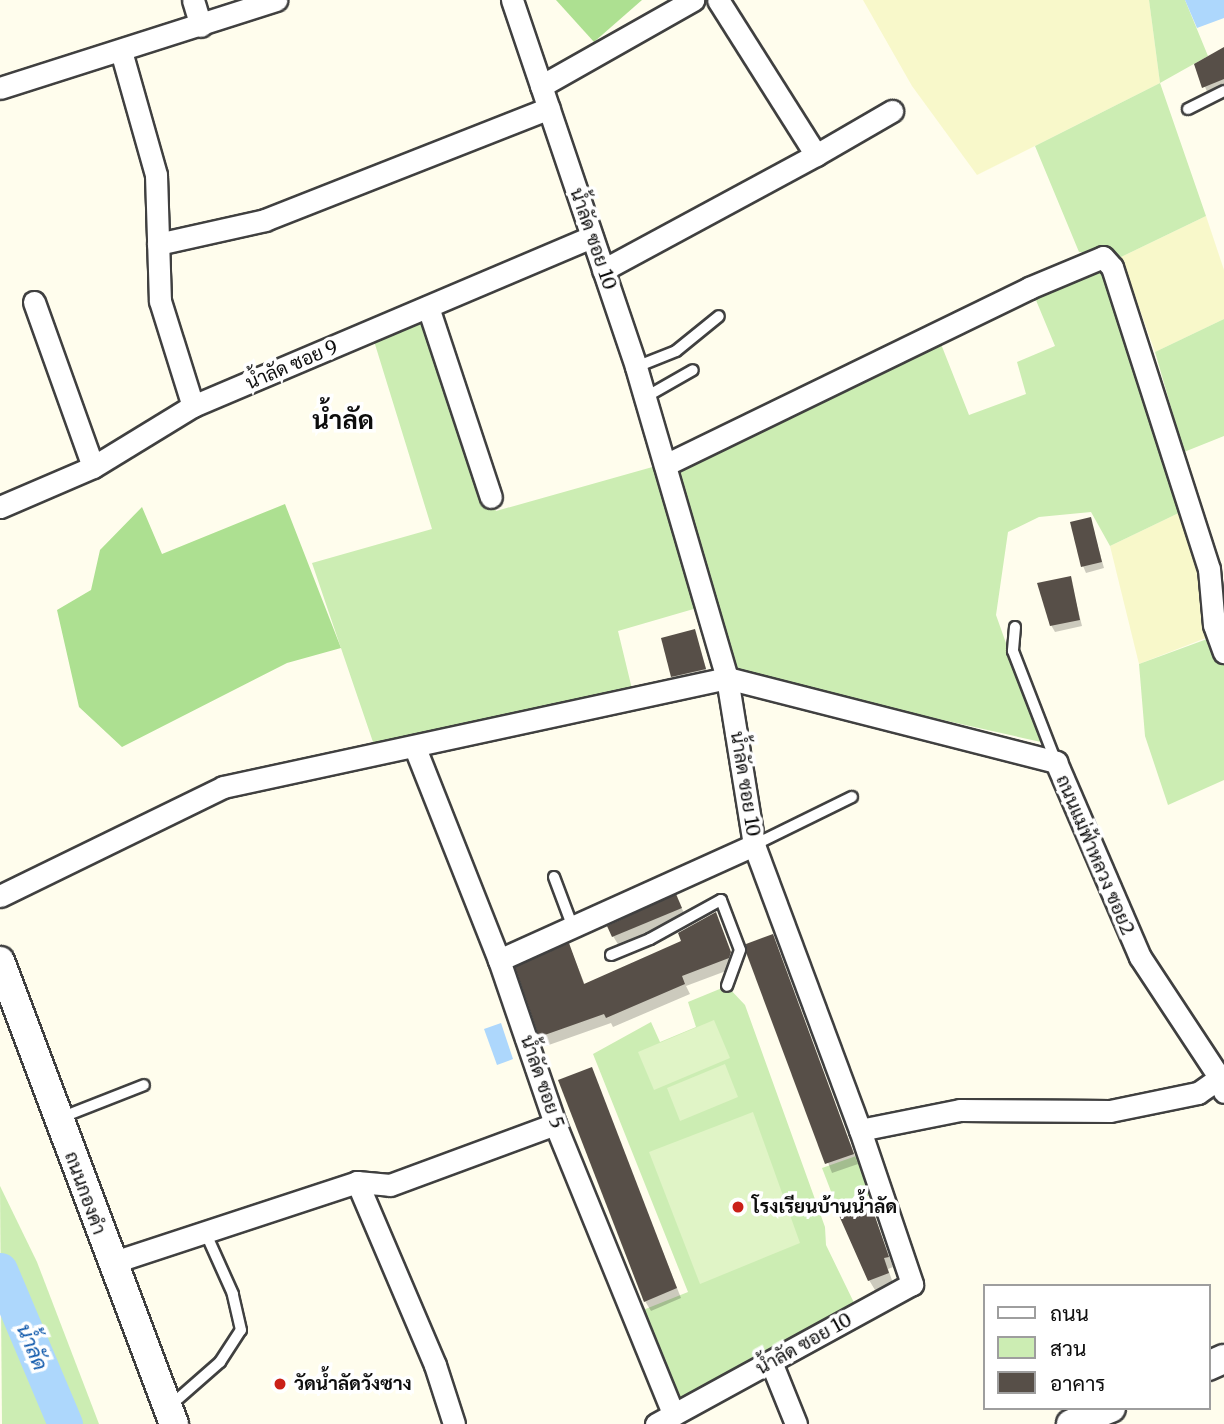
<!DOCTYPE html>
<html>
<head>
<meta charset="utf-8">
<style>
  body { margin:0 }
  #map { position:relative; width:1224px; height:1424px; overflow:hidden; background:#fffded; font-family:Merriweather,Sarabun,serif }
  div>[style] { position:absolute }
  [style*='--x'] { left:calc(var(--x)*1px); top:calc(var(--y)*1px); width:calc(var(--w)*1px); rotate:calc(var(--a)*1deg) }
  .farmland>* { inset:0; background:#f8f8ca }
  .green>* { inset:0; background:#ccedb3 }
  .forest>* { inset:0; background:#ade091 }
  .pitch>* { inset:0; background:#e0f4c6 }
  .water>* { inset:0; background:#add7fc }
  .shadow>* { inset:0; background:#0003 }
  .river>* { height:35px; margin:-17.5px; padding:0 17.5px; transform-origin:17.5px; border-radius:17.5px; background:#add7fc }
  .building>* { inset:0; background:#574f48 }
  .roads { filter:drop-shadow(2px 0 #404040) drop-shadow(-2px 0 #404040) drop-shadow(0 2px #404040) drop-shadow(0 -2px #404040) }
  .service>* { height:10px; margin:-5px; padding:0 5px; transform-origin:5px; border-radius:5px; background:#fff }
  .minor>* { height:21px; margin:-10.5px; padding:0 10.5px; transform-origin:10.5px; border-radius:10.5px; background:#fff }
  .tertiary>* { height:28px; margin:-14px; padding:0 14px; transform-origin:14px; border-radius:14px; background:#fff }
  .dots>* { width:19px; height:19px; translate:-50% -50%; box-sizing:border-box; border:4px solid #fff; border-radius:50% }
  span { translate:-50% -50%; white-space:nowrap; text-align:center; line-height:1.15; -webkit-text-stroke:7px #fff; paint-order:stroke }
  .street-label { font-size:19px; color:#0d0d0d }
  .poi-label { font-size:19px; color:#0d0d0d; font-weight:700 }
  .left { translate:0 -50%; text-align:left }
  .water-label { font-size:21px; color:#0b56aa; font-style:italic }
  .district-label { font-size:26px; color:#0d0d0d; font-weight:700 }
  .legend { position:absolute; left:983px; top:1284px; width:228px; height:126px; box-sizing:border-box; background:#fff; border:2px solid #9e9e9e; margin:0; padding:9px 12px; list-style:none; font-size:21px; color:#0d0d0d }
  .legend li { display:flex; align-items:center; gap:14px; height:35px }
  .legend b { width:35px; border:2px solid #9e9e9e }
</style>
</head>
<body>
<div id="map">
  <div class="farmland">
    <div style="clip-path:polygon(863px 0,1149px 0,1160px 83px,977px 175px,912px 86px)"></div>
    <div style="clip-path:polygon(1206px 216px,1224px 270px,1224px 319px,1155px 352px,1121px 257px)"></div>
    <div style="clip-path:polygon(1185px 510px,1205px 574px,1211px 636px,1139px 664px,1110px 546px)"></div>
  </div>
  <div class="green">
    <div style="clip-path:polygon(1149px 0,1185px 0,1208px 56px,1160px 83px,1206px 216px,1121px 257px,1079px 252px,1035px 146px,1160px 83px)"></div>
    <div style="clip-path:polygon(1100px 262px,1185px 510px,1110px 546px,1091px 512px,1039px 517px,1008px 532px,996px 615px,1041px 742px,736px 674px,676px 469px,939px 339px,969px 415px,1026px 394px,1017px 362px,1055px 346px,1033px 293px)"></div>
    <div style="clip-path:polygon(431px 315px,496px 511px,656px 466px,697px 608px,618px 631px,632px 689px,374px 745px,312px 563px,432px 529px,374px 341px)"></div>
    <div style="clip-path:polygon(1224px 319px,1224px 436px,1184px 452px,1155px 352px)"></div>
    <div style="clip-path:polygon(1218px 635px,1224px 652px,1224px 780px,1168px 805px,1145px 736px,1139px 664px)"></div>
    <div style="clip-path:polygon(727px 986px,745px 1005px,825px 1227px,826px 1245px,859px 1313px,674px 1415px,633px 1314px,688px 1292px,593px 1054px,651px 1022px,660px 1042px,696px 1027px,688px 1002px)"></div>
    <div style="clip-path:polygon(859px 1155px,874px 1194px,837px 1207px,822px 1168px)"></div>
    <div style="clip-path:polygon(0 1186px,37px 1262px,99px 1424px,2px 1424px)"></div>
  </div>
  <div class="forest">
    <div style="clip-path:polygon(556px 0,642px 0,594px 42px)"></div>
    <div style="clip-path:polygon(285px 504px,341px 648px,287px 663px,122px 747px,79px 707px,57px 610px,91px 590px,100px 550px,142px 507px,162px 554px)"></div>
  </div>
  <div class="pitch">
    <div style="clip-path:polygon(714px 1020px,730px 1058px,654px 1090px,638px 1052px)"></div>
    <div style="clip-path:polygon(725px 1064px,738px 1097px,680px 1121px,667px 1088px)"></div>
    <div style="clip-path:polygon(753px 1112px,800px 1243px,700px 1284px,649px 1152px)"></div>
  </div>
  <div class="water">
    <div style="clip-path:polygon(1185px 0,1224px 0,1224px 18px,1197px 28px)"></div>
    <div style="clip-path:polygon(501px 1023px,513px 1059px,497px 1065px,484px 1029px)"></div>
  </div>
  <div class="shadow">
    <div style="clip-path:polygon(1224px 49px,1224px 93px,1210px 99px,1196px 65px)"></div>
    <div style="clip-path:polygon(1090px 519px,1104px 568px,1086px 573px,1083px 566px)"></div>
    <div style="clip-path:polygon(1070px 578px,1082px 626px,1055px 632px,1051px 625px)"></div>
    <div style="clip-path:polygon(694px 631px,708px 675px,676px 682px,673px 676px)"></div>
    <div style="clip-path:polygon(681px 907px,687px 918px,619px 946px,613px 936px)"></div>
    <div style="clip-path:polygon(720px 924px,734px 968px,686px 986px,690px 994px,613px 1027px,611px 1023px,546px 1046px,541px 1036px,569px 945px,585px 985px)"></div>
    <div style="clip-path:polygon(772px 936px,858px 1164px,832px 1173px,748px 954px)"></div>
    <div style="clip-path:polygon(591px 1070px,681px 1298px,651px 1311px,645px 1301px)"></div>
    <div style="clip-path:polygon(869px 1201px,893px 1267px,888px 1269px,893px 1283px,875px 1290px,869px 1280px)"></div>
  </div>
  <div class="river">
    <div style="--x:0;--y:1270;--w:167;--a:67.1"></div>
  </div>
  <div class="building">
    <div style="clip-path:polygon(1224px 47px,1224px 79px,1202px 88px,1194px 64px)"></div>
    <div style="clip-path:polygon(1091px 517px,1102px 562px,1081px 567px,1070px 522px)"></div>
    <div style="clip-path:polygon(1071px 576px,1080px 620px,1050px 626px,1037px 583px)"></div>
    <div style="clip-path:polygon(695px 629px,706px 669px,671px 677px,661px 638px)"></div>
    <div style="clip-path:polygon(676px 894px,682px 908px,612px 937px,607px 926px)"></div>
    <div style="clip-path:polygon(716px 912px,731px 952px,729px 958px,682px 976px,685px 984px,606px 1018px,604px 1014px,539px 1037px,515px 967px,569px 943px,584px 984px,681px 941px,678px 933px)"></div>
    <div style="clip-path:polygon(773px 934px,854px 1154px,825px 1164px,747px 955px,746px 944px)"></div>
    <div style="clip-path:polygon(592px 1067px,677px 1288px,644px 1302px,558px 1080px)"></div>
    <div style="clip-path:polygon(869px 1199px,889px 1257px,884px 1258px,889px 1273px,868px 1281px,837px 1211px)"></div>
  </div>
  <div class="roads">
    <div class="service">
      <div style="--x:1188;--y:109;--w:40;--a:-26.6"></div>
      <div style="--x:636;--y:367;--w:43;--a:-21.8"></div>
      <div style="--x:676;--y:351;--w:55;--a:-39.1"></div>
      <div style="--x:644;--y:398;--w:56;--a:-29.7"></div>
      <div style="--x:1015;--y:627;--w:24;--a:95"></div>
      <div style="--x:1013;--y:651;--w:119;--a:68.8"></div>
      <div style="--x:754;--y:845;--w:109;--a:-26.1"></div>
      <div style="--x:554;--y:877;--w:51;--a:69.4"></div>
      <div style="--x:611;--y:955;--w:42;--a:-22.3"></div>
      <div style="--x:650;--y:939;--w:81;--a:-28.8"></div>
      <div style="--x:721;--y:900;--w:53;--a:69.2"></div>
      <div style="--x:740;--y:950;--w:38;--a:110"></div>
      <div style="--x:60;--y:1118;--w:90;--a:-21.4"></div>
      <div style="--x:179;--y:1398;--w:55;--a:-41.3"></div>
      <div style="--x:220;--y:1362;--w:38;--a:-57"></div>
      <div style="--x:241;--y:1330;--w:37;--a:-103"></div>
      <div style="--x:233;--y:1294;--w:66;--a:-114.2"></div>
    </div>
    <div class="minor">
      <div style="--x:193;--y:0;--w:27;--a:73"></div>
      <div style="--x:512;--y:0;--w:387;--a:71.3"></div>
      <div style="--x:636;--y:367;--w:324;--a:73.7"></div>
      <div style="--x:727;--y:678;--w:169;--a:80.8"></div>
      <div style="--x:754;--y:845;--w:304;--a:69.6"></div>
      <div style="--x:860;--y:1130;--w:163;--a:71.3"></div>
      <div style="--x:912;--y:1284;--w:292;--a:151.3"></div>
      <div style="--x:121;--y:51;--w:129;--a:74.2"></div>
      <div style="--x:156;--y:175;--w:126;--a:88.2"></div>
      <div style="--x:160;--y:301;--w:110;--a:72.6"></div>
      <div style="--x:541;--y:86;--w:175;--a:-29.5"></div>
      <div style="--x:0;--y:88;--w:290;--a:-17.7"></div>
      <div style="--x:816;--y:155;--w:88;--a:-30.1"></div>
      <div style="--x:158;--y:244;--w:110;--a:-12.6"></div>
      <div style="--x:265;--y:220;--w:305;--a:-21.5"></div>
      <div style="--x:603;--y:270;--w:242;--a:-28.4"></div>
      <div style="--x:816;--y:155;--w:183;--a:-122.3"></div>
      <div style="--x:34;--y:302;--w:175;--a:70.3"></div>
      <div style="--x:428;--y:307;--w:200;--a:71.7"></div>
      <div style="--x:665;--y:465;--w:405;--a:-25.9"></div>
      <div style="--x:1029;--y:288;--w:80;--a:-22.7"></div>
      <div style="--x:1103;--y:257;--w:13;--a:48"></div>
      <div style="--x:1112;--y:267;--w:317;--a:72.2"></div>
      <div style="--x:1209;--y:569;--w:56;--a:84.9"></div>
      <div style="--x:1214;--y:625;--w:29;--a:70"></div>
      <div style="--x:0;--y:507;--w:101;--a:-23.3"></div>
      <div style="--x:93;--y:467;--w:117;--a:-31.4"></div>
      <div style="--x:193;--y:406;--w:433;--a:-23"></div>
      <div style="--x:415;--y:748;--w:228;--a:68.4"></div>
      <div style="--x:499;--y:960;--w:173;--a:71.1"></div>
      <div style="--x:555;--y:1124;--w:314;--a:67.8"></div>
      <div style="--x:0;--y:896;--w:248;--a:-26"></div>
      <div style="--x:223;--y:787;--w:516;--a:-12.2"></div>
      <div style="--x:727;--y:678;--w:340;--a:14.3"></div>
      <div style="--x:1056;--y:762;--w:212;--a:66.7"></div>
      <div style="--x:1140;--y:957;--w:147;--a:56.6"></div>
      <div style="--x:1221;--y:1080;--w:12;--a:76"></div>
      <div style="--x:499;--y:960;--w:280;--a:-24.3"></div>
      <div style="--x:860;--y:1130;--w:102;--a:-11.3"></div>
      <div style="--x:960;--y:1110;--w:150;--a:0.4"></div>
      <div style="--x:1110;--y:1111;--w:90;--a:-11.6"></div>
      <div style="--x:1198;--y:1093;--w:32;--a:-35"></div>
      <div style="--x:357;--y:1182;--w:199;--a:66.9"></div>
      <div style="--x:435;--y:1365;--w:62;--a:72.1"></div>
      <div style="--x:111;--y:1263;--w:259;--a:-18.2"></div>
      <div style="--x:357;--y:1182;--w:33;--a:5"></div>
      <div style="--x:390;--y:1185;--w:176;--a:-20.3"></div>
      <div style="--x:771;--y:1362;--w:67;--a:68"></div>
    </div>
    <div class="tertiary">
      <div style="--x:0;--y:961;--w:495;--a:69.4"></div>
      <div style="--x:1208;--y:1366;--w:17;--a:-24"></div>
      <div style="--x:1071;--y:1424;--w:43;--a:-21.8"></div>
    </div>
  </div>
  <div class="dots">
    <div style="left:738px;top:1207px;background:#ca2018"></div>
    <div style="left:280px;top:1384px;background:#ca2018"></div>
  </div>
  <div class="street-label">
    <span style="left:593px;top:239px;rotate:71deg">น้ำลัด ซอย 10</span>
    <span style="left:292px;top:365px;rotate:-23deg">น้ำลัด ซอย 9</span>
    <span style="left:745px;top:784px;rotate:81deg">น้ำลัด ซอย 10</span>
    <span style="left:1095px;top:855px;rotate:67deg">ถนนแม่ฟ้าหลวง ซอย2</span>
    <span style="left:542px;top:1082px;rotate:71deg">น้ำลัด ซอย 5</span>
    <span style="left:85px;top:1193px;rotate:70deg">ถนนกองคำ</span>
    <span style="left:804px;top:1344px;rotate:-29deg">น้ำลัด ซอย 10</span>
  </div>
  <div class="poi-label">
    <span class="left" style="left:752px;top:1207px">โรงเรียนบ้านน้ำลัด</span>
    <span class="left" style="left:294px;top:1384px">วัดน้ำลัดวังซาง</span>
  </div>
  <div class="water-label">
    <span style="left:32px;top:1347px;rotate:67deg">น้ำลัด</span>
  </div>
  <div class="district-label">
    <span style="left:343px;top:420px">น้ำลัด</span>
  </div>
  <ul class="legend">
  <li><b style="height:9px;background:#fff"></b>ถนน</li>
  <li><b style="height:19px;background:#ccedb3"></b>สวน</li>
  <li><b style="height:19px;background:#574f48"></b>อาคาร</li>
  </ul>
</div>
</body>
</html>
